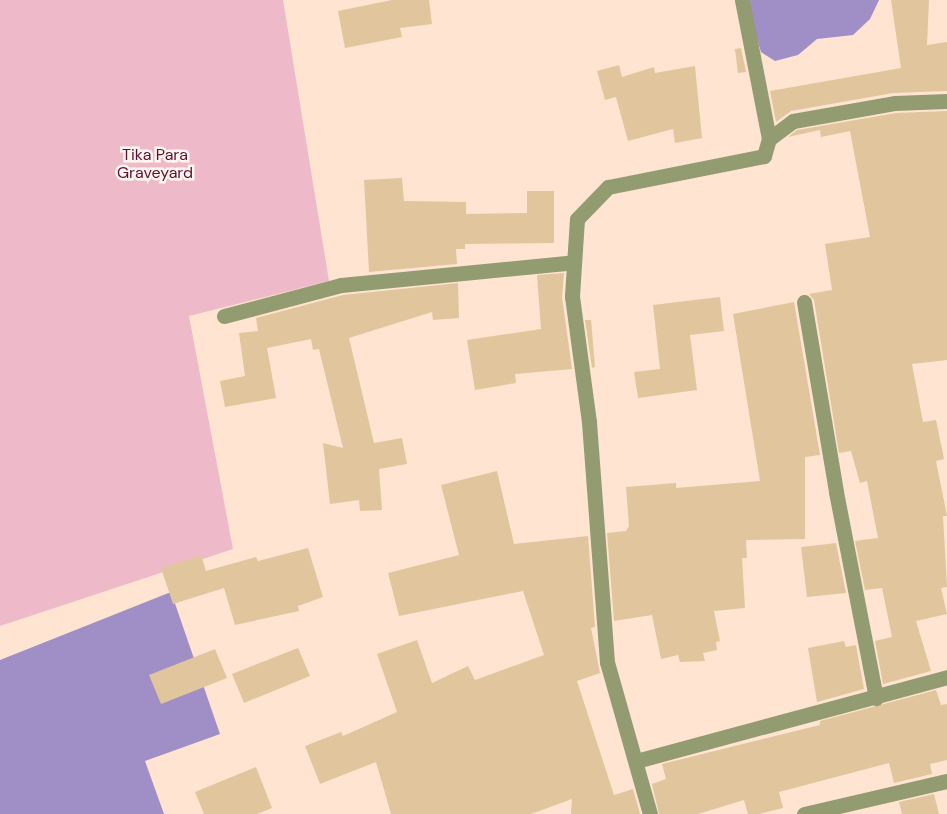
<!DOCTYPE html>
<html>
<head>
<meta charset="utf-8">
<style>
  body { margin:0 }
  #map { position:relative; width:947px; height:814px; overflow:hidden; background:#fee4d1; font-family:"DM Sans",sans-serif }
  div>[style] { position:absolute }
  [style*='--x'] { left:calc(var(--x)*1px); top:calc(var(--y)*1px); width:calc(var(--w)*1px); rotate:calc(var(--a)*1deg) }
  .green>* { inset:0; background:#eebaca }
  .water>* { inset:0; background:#9f8fc6 }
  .building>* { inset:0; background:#e1c69d }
  .minor>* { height:15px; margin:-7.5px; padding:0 7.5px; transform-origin:7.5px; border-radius:7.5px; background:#939c70 }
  span { translate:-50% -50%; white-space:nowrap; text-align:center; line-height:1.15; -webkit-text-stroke:5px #fef5ef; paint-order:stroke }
  .park-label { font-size:16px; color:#5b0f32 }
</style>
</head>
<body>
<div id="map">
  <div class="green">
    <div style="clip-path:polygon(0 0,283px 0,329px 281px,189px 316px,233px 549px,0 626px)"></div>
  </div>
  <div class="water">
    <div style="clip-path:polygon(745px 0,879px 0,870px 19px,853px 35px,817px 39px,798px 55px,775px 61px,761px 52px)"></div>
    <div style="clip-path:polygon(171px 592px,220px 734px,145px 761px,164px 814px,0 814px,0 660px)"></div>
  </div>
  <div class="building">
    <div style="clip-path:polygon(392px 0,429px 0,432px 24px,400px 28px,402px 37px,345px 48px,338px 11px)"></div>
    <div style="clip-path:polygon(891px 0,929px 0,927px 45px,947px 42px,947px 91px,893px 93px,791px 111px,776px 122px,770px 91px,901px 68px)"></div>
    <div style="clip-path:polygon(741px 48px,746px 72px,738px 73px,735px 49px)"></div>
    <div style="clip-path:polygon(619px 65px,622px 77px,654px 67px,655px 73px,695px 66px,702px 138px,675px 143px,673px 129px,628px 141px,616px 97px,605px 100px,597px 71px)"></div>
    <div style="clip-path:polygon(947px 111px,947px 360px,912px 364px,923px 422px,936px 420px,944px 459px,936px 461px,947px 516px,943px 516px,947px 587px,941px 588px,947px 614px,916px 621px,931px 671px,883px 684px,875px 641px,892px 637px,882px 588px,865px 590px,855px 541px,878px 538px,867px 481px,860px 483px,851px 451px,839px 453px,814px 300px,809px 294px,832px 290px,825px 244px,870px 237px,850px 131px,821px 137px,820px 130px,788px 137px,797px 130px,896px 113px)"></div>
    <div style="clip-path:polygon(402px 178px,404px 201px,466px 202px,466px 214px,527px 213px,527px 191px,554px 191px,554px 243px,465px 244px,465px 249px,456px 249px,457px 264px,369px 272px,364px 180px)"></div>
    <div style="clip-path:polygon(564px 273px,562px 297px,572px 369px,515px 374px,516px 383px,475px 390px,467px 340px,541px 329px,537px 275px)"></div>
    <div style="clip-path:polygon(458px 283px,459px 318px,433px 320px,432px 312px,349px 338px,374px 443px,402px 438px,407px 464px,379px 469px,382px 510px,360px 511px,359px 500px,330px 504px,323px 443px,343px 448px,319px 349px,313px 350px,311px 339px,267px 348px,276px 398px,225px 407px,220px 381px,245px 376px,239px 333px,258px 331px,256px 318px,343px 295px)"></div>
    <div style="clip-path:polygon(720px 297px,724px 331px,690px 335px,697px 390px,638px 398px,634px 372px,660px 369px,653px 305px)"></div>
    <div style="clip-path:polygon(794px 302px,820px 455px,805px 457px,805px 539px,746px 540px,747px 558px,742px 558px,745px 608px,714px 611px,720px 641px,716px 642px,717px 650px,703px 653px,705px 661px,680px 662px,678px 655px,661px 659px,652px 615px,614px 621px,607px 533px,626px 531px,629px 526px,626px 487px,676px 483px,676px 488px,760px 481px,733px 314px)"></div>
    <div style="clip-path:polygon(585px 320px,591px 320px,595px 367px,592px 368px)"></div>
    <div style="clip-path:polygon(497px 471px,514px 544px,588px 536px,595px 627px,591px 628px,600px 673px,577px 681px,614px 795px,633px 789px,640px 814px,571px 814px,572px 799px,531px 814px,391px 814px,376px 762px,320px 784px,305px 746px,341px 732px,343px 736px,397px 712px,377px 654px,417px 640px,432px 683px,468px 666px,475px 680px,544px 655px,523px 591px,399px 616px,388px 573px,459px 555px,441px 485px)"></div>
    <div style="clip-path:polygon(836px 543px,846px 593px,807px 597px,801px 547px)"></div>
    <div style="clip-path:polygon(308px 548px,323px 597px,298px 606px,299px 611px,235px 625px,224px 588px,173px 604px,161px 568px,201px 555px,206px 571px,256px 557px,258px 561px)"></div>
    <div style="clip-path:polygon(844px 641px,846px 647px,856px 645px,864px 689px,817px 702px,808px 648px)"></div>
    <div style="clip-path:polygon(298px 648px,310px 676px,244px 703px,232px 674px)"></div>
    <div style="clip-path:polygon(215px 649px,227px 678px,161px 704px,149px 675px)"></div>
    <div style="clip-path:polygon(936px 690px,941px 705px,947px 704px,947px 760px,930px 764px,932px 774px,894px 783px,889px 763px,779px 792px,783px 808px,759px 814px,748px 814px,744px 800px,698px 814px,659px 814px,652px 784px,666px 779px,662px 764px,820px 725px,820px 721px)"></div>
    <div style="clip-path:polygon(256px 767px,272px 808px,257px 814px,204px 814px,195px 792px)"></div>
    <div style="clip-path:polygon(934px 794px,939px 814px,902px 814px,899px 802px)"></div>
  </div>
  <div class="minor">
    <div style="--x:742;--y:0;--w:142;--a:79"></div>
    <div style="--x:804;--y:302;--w:193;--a:80.4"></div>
    <div style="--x:836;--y:492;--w:210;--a:79"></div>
    <div style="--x:224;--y:316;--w:121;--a:-14.8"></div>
    <div style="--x:341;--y:285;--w:234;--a:-5.6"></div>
    <div style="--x:636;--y:761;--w:322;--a:-15.1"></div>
    <div style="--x:650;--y:814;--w:158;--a:-105.8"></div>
    <div style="--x:607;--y:662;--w:241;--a:-94.3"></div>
    <div style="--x:589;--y:422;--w:127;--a:-97.7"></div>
    <div style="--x:572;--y:296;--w:77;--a:-86.3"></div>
    <div style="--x:577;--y:219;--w:45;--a:-45.9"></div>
    <div style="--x:608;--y:187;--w:159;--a:-11.2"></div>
    <div style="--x:764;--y:156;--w:18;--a:-74"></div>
    <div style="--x:769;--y:139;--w:30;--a:-37"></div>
    <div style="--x:793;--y:121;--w:104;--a:-10"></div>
    <div style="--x:895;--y:103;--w:52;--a:-2.2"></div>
    <div style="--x:804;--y:814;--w:147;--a:-13"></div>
  </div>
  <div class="park-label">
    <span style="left:155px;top:164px">Tika Para<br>Graveyard</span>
  </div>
</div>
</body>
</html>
